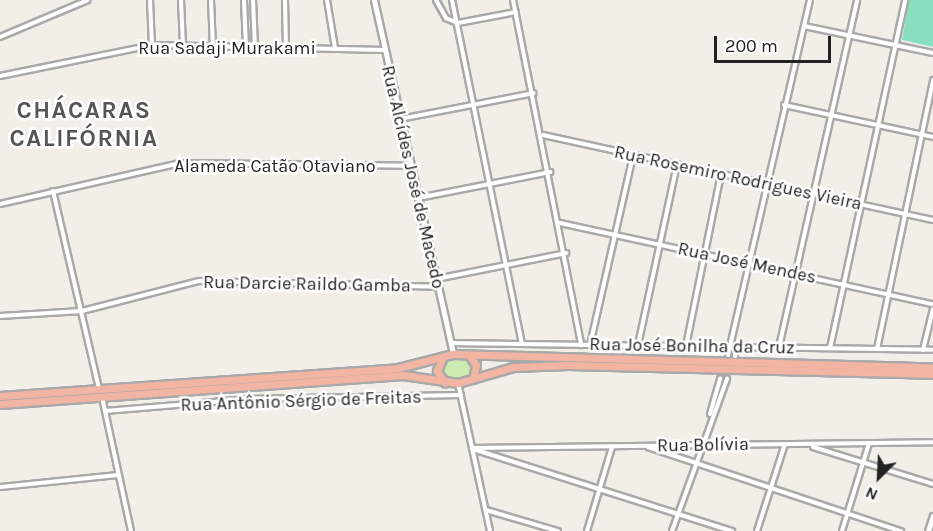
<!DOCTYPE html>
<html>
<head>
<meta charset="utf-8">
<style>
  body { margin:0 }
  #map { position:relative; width:933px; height:531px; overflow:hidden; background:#f2efe9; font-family:Karla,sans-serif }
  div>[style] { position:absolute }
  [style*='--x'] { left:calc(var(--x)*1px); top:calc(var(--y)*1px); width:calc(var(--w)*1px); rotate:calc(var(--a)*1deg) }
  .grass>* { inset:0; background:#cdebb0 }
  .round { border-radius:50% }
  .pitch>* { inset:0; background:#88e0be }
  .minor-tunnel>* { height:4px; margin-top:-2px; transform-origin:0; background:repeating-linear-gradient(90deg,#c8c6c1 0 4px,transparent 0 6px) }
  .roads { filter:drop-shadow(2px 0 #a9a9a9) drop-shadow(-2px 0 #a9a9a9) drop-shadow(0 2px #a9a9a9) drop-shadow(0 -2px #a9a9a9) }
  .minor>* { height:4px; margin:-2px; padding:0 2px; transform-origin:2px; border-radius:2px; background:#fff }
  .tertiary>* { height:5px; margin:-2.5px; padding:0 2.5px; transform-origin:2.5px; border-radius:2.5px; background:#fff }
  .trunk>* { height:7px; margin:-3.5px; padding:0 3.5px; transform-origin:3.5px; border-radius:3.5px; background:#f2b4a3 }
  span { translate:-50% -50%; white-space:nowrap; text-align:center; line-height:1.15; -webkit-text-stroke:5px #fff; paint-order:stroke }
  .street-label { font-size:18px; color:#222 }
  .district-label { font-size:24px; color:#555; font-weight:700; letter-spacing:1.5px }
  .north { position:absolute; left:849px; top:447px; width:60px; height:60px; -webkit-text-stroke:4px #fff; paint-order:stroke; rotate:204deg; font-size:16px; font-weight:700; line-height:24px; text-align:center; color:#222 }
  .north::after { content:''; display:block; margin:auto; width:21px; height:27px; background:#222; clip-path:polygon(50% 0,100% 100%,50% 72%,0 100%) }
  .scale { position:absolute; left:714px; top:36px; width:117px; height:27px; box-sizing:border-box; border:3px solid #222; border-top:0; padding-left:8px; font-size:18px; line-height:21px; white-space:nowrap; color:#222; -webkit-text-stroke:4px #fff; paint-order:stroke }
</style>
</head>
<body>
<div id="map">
  <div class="grass">
    <div class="round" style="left:445px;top:356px;width:26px;height:26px"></div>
  </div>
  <div class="pitch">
    <div style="clip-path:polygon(909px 0,933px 0,933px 47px,902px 40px)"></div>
  </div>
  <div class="minor-tunnel">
    <div style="--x:727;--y:379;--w:20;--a:-72"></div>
  </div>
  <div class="roads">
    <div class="minor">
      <div style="--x:150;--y:0;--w:45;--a:87.5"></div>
      <div style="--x:181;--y:0;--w:46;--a:87.5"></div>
      <div style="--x:211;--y:0;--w:47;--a:87.6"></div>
      <div style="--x:244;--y:0;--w:47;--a:87.6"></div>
      <div style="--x:253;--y:0;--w:47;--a:87.6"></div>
      <div style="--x:285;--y:0;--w:48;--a:88.8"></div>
      <div style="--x:327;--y:0;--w:49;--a:80.5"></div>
      <div style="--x:436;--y:0;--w:21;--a:61"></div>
      <div style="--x:446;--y:18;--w:13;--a:23"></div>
      <div style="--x:458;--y:23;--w:59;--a:-10.7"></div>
      <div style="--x:452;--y:0;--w:351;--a:78.5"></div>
      <div style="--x:513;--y:0;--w:352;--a:78.8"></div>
      <div style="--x:804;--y:26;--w:132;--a:11.8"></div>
      <div style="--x:0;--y:37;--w:95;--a:-22.8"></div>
      <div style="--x:0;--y:76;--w:155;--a:-11.5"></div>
      <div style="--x:152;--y:45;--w:233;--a:1.2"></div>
      <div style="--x:784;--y:105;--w:152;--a:12.1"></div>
      <div style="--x:400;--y:119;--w:136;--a:-11"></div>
      <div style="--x:543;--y:135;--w:399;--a:12.3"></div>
      <div style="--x:53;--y:191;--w:203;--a:76.9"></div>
      <div style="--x:418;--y:198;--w:135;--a:-11.1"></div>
      <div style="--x:0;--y:204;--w:185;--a:-12.8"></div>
      <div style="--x:180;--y:163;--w:231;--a:0.7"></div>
      <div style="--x:560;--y:223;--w:382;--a:12.3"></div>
      <div style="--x:436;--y:279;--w:133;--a:-11.3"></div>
      <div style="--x:0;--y:316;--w:82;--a:-3.5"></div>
      <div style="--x:82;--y:311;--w:121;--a:-14.4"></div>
      <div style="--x:199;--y:281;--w:239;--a:1.4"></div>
      <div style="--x:451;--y:343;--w:482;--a:0.8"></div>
      <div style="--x:590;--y:345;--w:195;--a:-77.2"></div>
      <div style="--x:638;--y:345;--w:185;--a:-77.8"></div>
      <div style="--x:686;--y:346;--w:176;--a:-78.5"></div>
      <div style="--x:779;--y:347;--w:356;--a:-77.3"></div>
      <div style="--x:830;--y:348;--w:356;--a:-77.8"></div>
      <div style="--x:877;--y:349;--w:275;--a:-78.2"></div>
      <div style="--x:923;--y:350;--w:42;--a:-76.3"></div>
      <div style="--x:728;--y:355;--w:364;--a:-77"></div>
      <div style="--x:735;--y:356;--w:10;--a:-84"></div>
      <div style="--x:458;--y:383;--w:151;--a:77.8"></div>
      <div style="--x:102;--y:397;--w:137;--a:77.8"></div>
      <div style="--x:105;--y:411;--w:144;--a:-4.8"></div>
      <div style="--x:248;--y:399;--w:213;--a:-1.1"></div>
      <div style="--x:710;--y:414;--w:37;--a:-74"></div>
      <div style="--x:648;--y:447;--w:267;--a:18.4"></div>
      <div style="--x:813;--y:447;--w:126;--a:17.1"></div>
      <div style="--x:472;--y:448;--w:461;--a:-0.7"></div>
      <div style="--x:473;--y:449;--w:272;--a:17.6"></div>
      <div style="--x:0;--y:487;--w:119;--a:-5.8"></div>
      <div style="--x:486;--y:510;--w:75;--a:16.3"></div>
      <div style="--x:587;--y:531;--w:88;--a:-73.4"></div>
      <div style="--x:672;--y:531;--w:162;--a:-70.1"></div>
      <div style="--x:757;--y:531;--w:91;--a:-72.2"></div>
      <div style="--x:842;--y:531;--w:92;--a:-72.9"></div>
    </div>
    <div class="tertiary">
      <div style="--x:374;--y:0;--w:363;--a:77.4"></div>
      <div style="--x:928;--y:531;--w:16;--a:-72"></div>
    </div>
    <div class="trunk">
      <div style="--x:469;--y:355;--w:12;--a:55"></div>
      <div style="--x:476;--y:365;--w:14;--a:102"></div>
      <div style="--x:442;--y:359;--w:13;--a:113"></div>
      <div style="--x:437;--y:371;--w:14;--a:56"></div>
      <div style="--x:0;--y:396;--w:399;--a:-4"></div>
      <div style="--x:398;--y:368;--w:57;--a:-14.3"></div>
      <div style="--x:453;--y:354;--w:480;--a:1.6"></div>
      <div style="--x:0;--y:404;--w:404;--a:-4.1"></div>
      <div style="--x:403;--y:375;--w:56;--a:8.3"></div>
      <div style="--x:458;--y:383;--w:57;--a:-16.2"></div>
      <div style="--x:513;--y:367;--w:55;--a:-2.1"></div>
      <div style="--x:568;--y:365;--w:365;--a:1.4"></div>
    </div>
  </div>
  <div class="street-label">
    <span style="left:227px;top:48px">Rua Sadaji Murakami</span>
    <span style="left:275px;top:166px">Alameda Catão Otaviano</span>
    <span style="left:413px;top:177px;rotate:77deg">Rua Alcídes José de Macedo</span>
    <span style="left:738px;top:178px;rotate:12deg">Rua Rosemiro Rodrigues Vieira</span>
    <span style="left:747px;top:263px;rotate:12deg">Rua José Mendes</span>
    <span style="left:307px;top:284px;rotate:1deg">Rua Darcie Raildo Gamba</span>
    <span style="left:692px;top:346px;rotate:1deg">Rua José Bonilha da Cruz</span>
    <span style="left:301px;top:401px;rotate:-2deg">Rua Antônio Sérgio de Freitas</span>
    <span style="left:703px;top:445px;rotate:-1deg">Rua Bolívia</span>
  </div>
  <div class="district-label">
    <span style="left:84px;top:125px">CHÁCARAS<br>CALIFÓRNIA</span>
  </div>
  <div class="north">N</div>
  <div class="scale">200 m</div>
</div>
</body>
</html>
